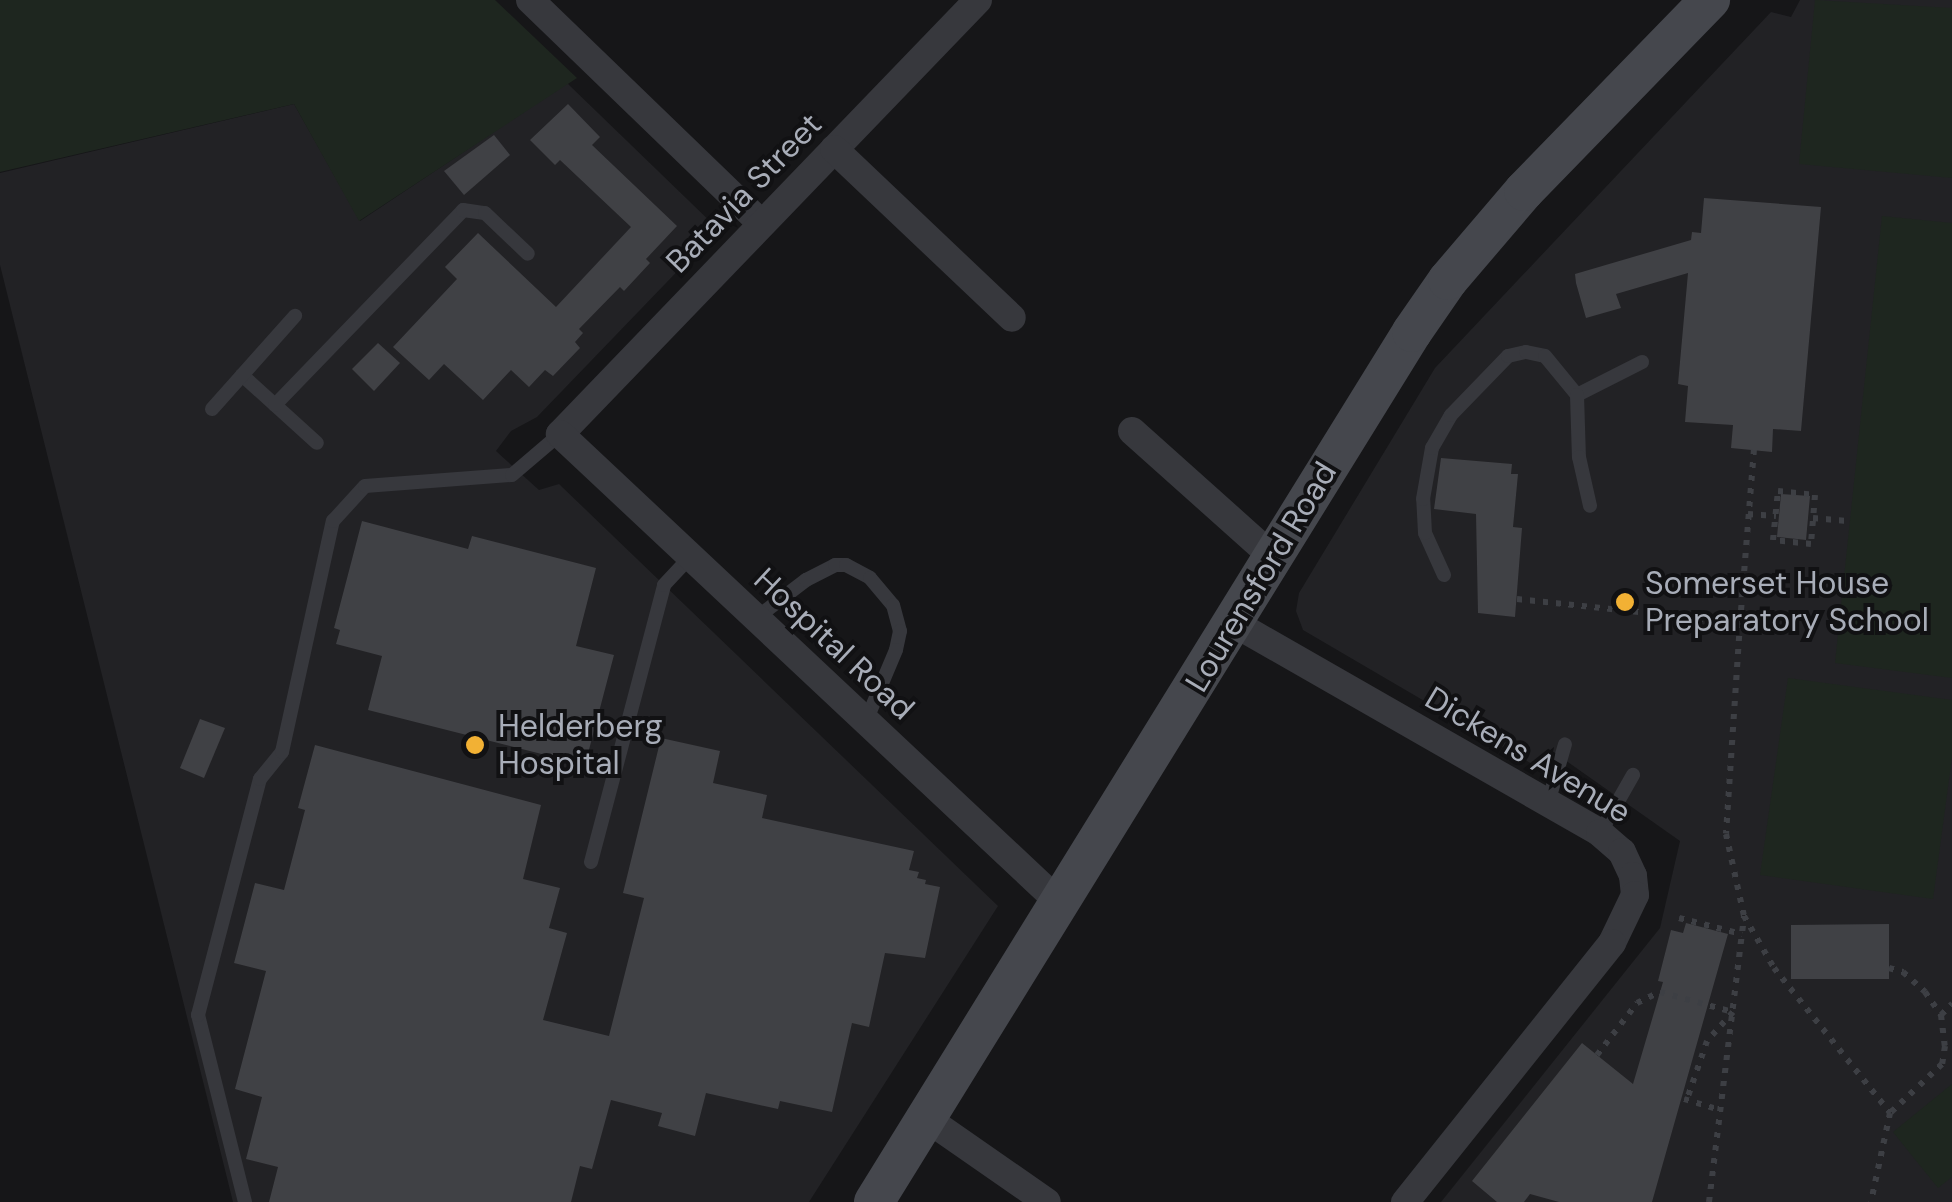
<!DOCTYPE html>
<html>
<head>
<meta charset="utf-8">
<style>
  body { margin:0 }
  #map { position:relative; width:1952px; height:1202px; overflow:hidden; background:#161618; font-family:"DM Sans",sans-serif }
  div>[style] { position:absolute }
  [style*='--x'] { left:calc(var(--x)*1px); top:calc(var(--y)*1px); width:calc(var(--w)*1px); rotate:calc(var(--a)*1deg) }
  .built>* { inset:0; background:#222225 }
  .green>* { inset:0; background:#1e261f }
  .building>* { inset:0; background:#404145 }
  .path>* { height:6px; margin-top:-3px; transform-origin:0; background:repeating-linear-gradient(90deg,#3d3f44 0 5px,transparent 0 13px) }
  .lane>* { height:14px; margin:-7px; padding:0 7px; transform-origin:7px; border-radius:7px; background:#37383d }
  .street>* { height:28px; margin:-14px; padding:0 14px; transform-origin:14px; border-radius:14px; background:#37383d }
  .secondary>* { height:40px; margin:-20px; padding:0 20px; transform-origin:20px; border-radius:20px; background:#45474d }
  .dots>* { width:28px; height:28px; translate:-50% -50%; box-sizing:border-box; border:5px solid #111113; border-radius:50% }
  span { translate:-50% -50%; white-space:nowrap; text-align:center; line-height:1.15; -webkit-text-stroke:8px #111113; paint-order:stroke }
  .street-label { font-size:32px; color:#a8adb8 }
  .poi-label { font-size:32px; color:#a8adb8 }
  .left { translate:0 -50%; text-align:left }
</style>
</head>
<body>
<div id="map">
  <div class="built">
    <div style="clip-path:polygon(1800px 0,1952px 0,1952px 1202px,1441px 1202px,1660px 928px,1680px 841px,1555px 753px,1539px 768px,1303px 630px,1296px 611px,1299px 593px,1435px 368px,1771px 12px,1791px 17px)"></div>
    <div style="clip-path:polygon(567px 83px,718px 229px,537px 417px,511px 431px,496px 451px,539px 490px,559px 484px,998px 906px,809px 1202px,233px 1202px,0 265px,0 173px,294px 104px,360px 221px)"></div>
  </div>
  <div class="green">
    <div style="clip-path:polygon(0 0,495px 0,577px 78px,359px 221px,294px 104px,0 172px)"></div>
    <div style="clip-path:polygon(1815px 0,1952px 8px,1952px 178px,1799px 164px)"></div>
    <div style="clip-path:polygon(1882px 216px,1952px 223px,1952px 678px,1835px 663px)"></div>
    <div style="clip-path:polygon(1788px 678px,1952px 700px,1952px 757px,1933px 899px,1760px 875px)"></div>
    <div style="clip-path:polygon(1952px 1084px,1952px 1177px,1938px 1188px,1893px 1132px)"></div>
  </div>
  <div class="building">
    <div style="clip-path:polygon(568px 104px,600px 137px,592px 145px,677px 226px,646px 259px,650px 263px,624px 291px,620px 287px,579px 329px,583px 333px,575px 342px,580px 348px,553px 376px,545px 370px,529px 387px,511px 370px,483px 400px,444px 364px,429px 380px,393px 347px,457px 279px,445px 267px,478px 233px,556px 307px,631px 227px,560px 160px,555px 165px,530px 140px)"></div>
    <div style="clip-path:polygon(494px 135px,510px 155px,464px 195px,444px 171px)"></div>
    <div style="clip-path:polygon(1704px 198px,1821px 207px,1801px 431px,1773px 429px,1772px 452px,1731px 448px,1733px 425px,1685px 422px,1688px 386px,1678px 384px,1688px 273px,1616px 294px,1621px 308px,1586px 318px,1576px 283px,1575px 274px,1691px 240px,1692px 232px,1701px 233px)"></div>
    <div style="clip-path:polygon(378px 343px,400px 363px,374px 391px,352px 369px)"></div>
    <div style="clip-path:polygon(1441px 458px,1512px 464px,1511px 474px,1518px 474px,1513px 527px,1522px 528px,1515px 617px,1478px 613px,1476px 514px,1434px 509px)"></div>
    <div style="clip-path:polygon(1781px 494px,1810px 496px,1806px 540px,1777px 537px)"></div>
    <div style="clip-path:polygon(362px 521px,468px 549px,472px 536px,596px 568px,576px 646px,614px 655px,585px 765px,368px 710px,382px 656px,336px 644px,340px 630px,334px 628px)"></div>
    <div style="clip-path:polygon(200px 719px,225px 728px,204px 778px,180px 768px)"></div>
    <div style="clip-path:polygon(661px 738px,720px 751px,713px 783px,767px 795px,762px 818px,914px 851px,909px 870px,919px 872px,917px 878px,926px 880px,925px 884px,940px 887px,925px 958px,885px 953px,869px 1027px,852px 1023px,832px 1112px,780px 1101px,778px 1109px,706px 1093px,695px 1136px,658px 1126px,662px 1113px,611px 1100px,592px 1169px,580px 1166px,571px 1202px,269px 1202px,278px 1167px,246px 1159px,262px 1097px,235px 1089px,266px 971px,234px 963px,255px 883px,284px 890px,305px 810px,298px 808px,315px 745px,541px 805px,523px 879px,560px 888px,549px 928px,567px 933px,543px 1020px,609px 1036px,644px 898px,623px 893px)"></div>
    <div style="clip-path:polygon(1686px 923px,1728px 934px,1652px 1202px,1559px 1202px,1530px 1194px,1524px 1202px,1497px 1202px,1472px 1181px,1582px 1043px,1633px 1084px,1663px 982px,1658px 981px,1671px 930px,1683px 933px)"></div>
    <div style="clip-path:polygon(1889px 924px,1889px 979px,1791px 979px,1791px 925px)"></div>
  </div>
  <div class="path">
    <div style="--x:1778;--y:491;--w:37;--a:6"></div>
    <div style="--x:1815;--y:495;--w:49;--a:94.7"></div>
    <div style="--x:1811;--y:544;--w:38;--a:-174"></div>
    <div style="--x:1773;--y:540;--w:49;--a:-84.2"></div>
    <div style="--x:1748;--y:514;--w:28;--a:4"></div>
    <div style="--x:1813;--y:518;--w:37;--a:5"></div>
    <div style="--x:1517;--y:599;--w:224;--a:6.1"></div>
    <div style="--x:1740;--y:623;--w:174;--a:-85.4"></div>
    <div style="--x:1740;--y:623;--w:211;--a:93.8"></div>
    <div style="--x:1726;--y:834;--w:84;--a:77.6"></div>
    <div style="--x:1744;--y:916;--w:60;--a:60"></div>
    <div style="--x:1774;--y:968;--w:186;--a:51.3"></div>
    <div style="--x:1890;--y:1113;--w:91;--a:102.1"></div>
    <div style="--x:1679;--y:918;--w:65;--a:14.3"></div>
    <div style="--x:1889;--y:968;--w:15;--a:16"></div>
    <div style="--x:1903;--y:972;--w:30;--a:42"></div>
    <div style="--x:1925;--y:992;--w:28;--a:55"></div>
    <div style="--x:1941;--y:1015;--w:31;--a:83"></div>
    <div style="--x:1945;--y:1046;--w:18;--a:99"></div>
    <div style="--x:1942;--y:1064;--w:71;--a:136.7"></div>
    <div style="--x:1941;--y:1015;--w:16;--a:-45"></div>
    <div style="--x:1597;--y:1055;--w:66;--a:-52.4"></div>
    <div style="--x:1637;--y:1003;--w:25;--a:-26"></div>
    <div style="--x:1660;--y:992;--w:76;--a:15.3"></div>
    <div style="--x:1733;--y:1012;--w:39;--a:132"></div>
    <div style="--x:1707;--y:1041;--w:61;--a:109"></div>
    <div style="--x:1684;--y:1099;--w:39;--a:17"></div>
    <div style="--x:1709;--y:1202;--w:288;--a:-83"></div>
  </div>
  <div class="lane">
    <div style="--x:242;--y:375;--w:101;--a:42.2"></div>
    <div style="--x:1577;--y:395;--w:73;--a:-26.9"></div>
    <div style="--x:275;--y:405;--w:271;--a:-46"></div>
    <div style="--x:463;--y:210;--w:22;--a:8"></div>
    <div style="--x:485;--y:213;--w:59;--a:43.6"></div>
    <div style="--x:212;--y:409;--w:125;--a:-48.3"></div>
    <div style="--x:1444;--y:575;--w:46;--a:-114.3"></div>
    <div style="--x:1425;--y:533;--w:34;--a:-93"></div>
    <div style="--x:1423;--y:499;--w:52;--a:-80"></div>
    <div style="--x:1432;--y:448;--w:38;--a:-60"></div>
    <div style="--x:1451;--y:415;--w:82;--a:-46"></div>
    <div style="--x:1508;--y:356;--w:18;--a:-13"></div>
    <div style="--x:1526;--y:352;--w:19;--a:12"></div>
    <div style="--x:1545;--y:356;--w:50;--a:50.6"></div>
    <div style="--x:1577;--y:395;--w:62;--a:88.2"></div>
    <div style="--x:1579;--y:457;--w:50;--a:77.3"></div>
    <div style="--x:755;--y:619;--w:64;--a:-37.4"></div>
    <div style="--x:806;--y:580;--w:33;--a:-27"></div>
    <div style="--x:835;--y:565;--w:11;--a:0"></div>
    <div style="--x:846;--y:565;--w:27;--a:28"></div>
    <div style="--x:870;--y:578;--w:35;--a:50"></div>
    <div style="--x:893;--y:605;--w:27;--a:75"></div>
    <div style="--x:900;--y:631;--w:19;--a:102"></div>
    <div style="--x:896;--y:650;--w:77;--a:112.9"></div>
    <div style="--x:1548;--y:803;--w:61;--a:-73.9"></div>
    <div style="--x:1600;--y:833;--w:67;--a:-60.4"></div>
    <div style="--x:591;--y:862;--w:286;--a:-75.2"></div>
    <div style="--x:664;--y:585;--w:38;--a:-47"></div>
    <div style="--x:245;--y:1202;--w:193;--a:-104.1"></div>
    <div style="--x:198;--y:1015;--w:244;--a:-75.3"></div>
    <div style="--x:260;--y:779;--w:35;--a:-51"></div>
    <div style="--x:282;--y:752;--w:237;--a:-77.6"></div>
    <div style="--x:333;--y:521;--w:47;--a:-47.6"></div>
    <div style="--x:365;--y:486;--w:147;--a:-4.3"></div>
    <div style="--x:512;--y:475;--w:63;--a:-40.5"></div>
  </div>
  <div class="street">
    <div style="--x:530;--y:0;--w:322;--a:44"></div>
    <div style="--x:978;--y:0;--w:603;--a:133.92"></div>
    <div style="--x:560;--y:434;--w:686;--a:43.17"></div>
    <div style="--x:834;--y:149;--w:245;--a:43.5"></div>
    <div style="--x:1132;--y:431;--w:188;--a:41.8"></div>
    <div style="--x:1234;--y:623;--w:422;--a:29.8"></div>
    <div style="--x:1600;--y:833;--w:29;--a:41"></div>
    <div style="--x:1622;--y:852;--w:26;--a:65"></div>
    <div style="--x:1633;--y:876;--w:19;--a:84"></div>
    <div style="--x:1635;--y:895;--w:53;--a:115.6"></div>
    <div style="--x:1612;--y:943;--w:332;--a:128.6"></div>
    <div style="--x:926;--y:1118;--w:147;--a:34.8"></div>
  </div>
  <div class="secondary">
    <div style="--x:874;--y:1202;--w:1023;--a:-58.27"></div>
    <div style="--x:1412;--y:332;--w:63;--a:-55.3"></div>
    <div style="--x:1448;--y:280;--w:117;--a:-49.5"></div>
    <div style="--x:1524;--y:191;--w:267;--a:-45.8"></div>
  </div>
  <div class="dots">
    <div style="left:1625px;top:602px;background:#f2b134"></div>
    <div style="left:475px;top:745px;background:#f2b134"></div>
  </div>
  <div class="street-label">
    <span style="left:744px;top:193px;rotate:-46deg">Batavia Street</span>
    <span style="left:1261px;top:577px;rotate:-59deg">Lourensford Road</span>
    <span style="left:834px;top:644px;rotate:43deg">Hospital Road</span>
    <span style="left:1528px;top:755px;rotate:31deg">Dickens Avenue</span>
  </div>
  <div class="poi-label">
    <span class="left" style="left:1645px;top:602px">Somerset House<br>Preparatory School</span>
    <span class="left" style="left:498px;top:745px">Helderberg<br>Hospital</span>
  </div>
</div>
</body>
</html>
